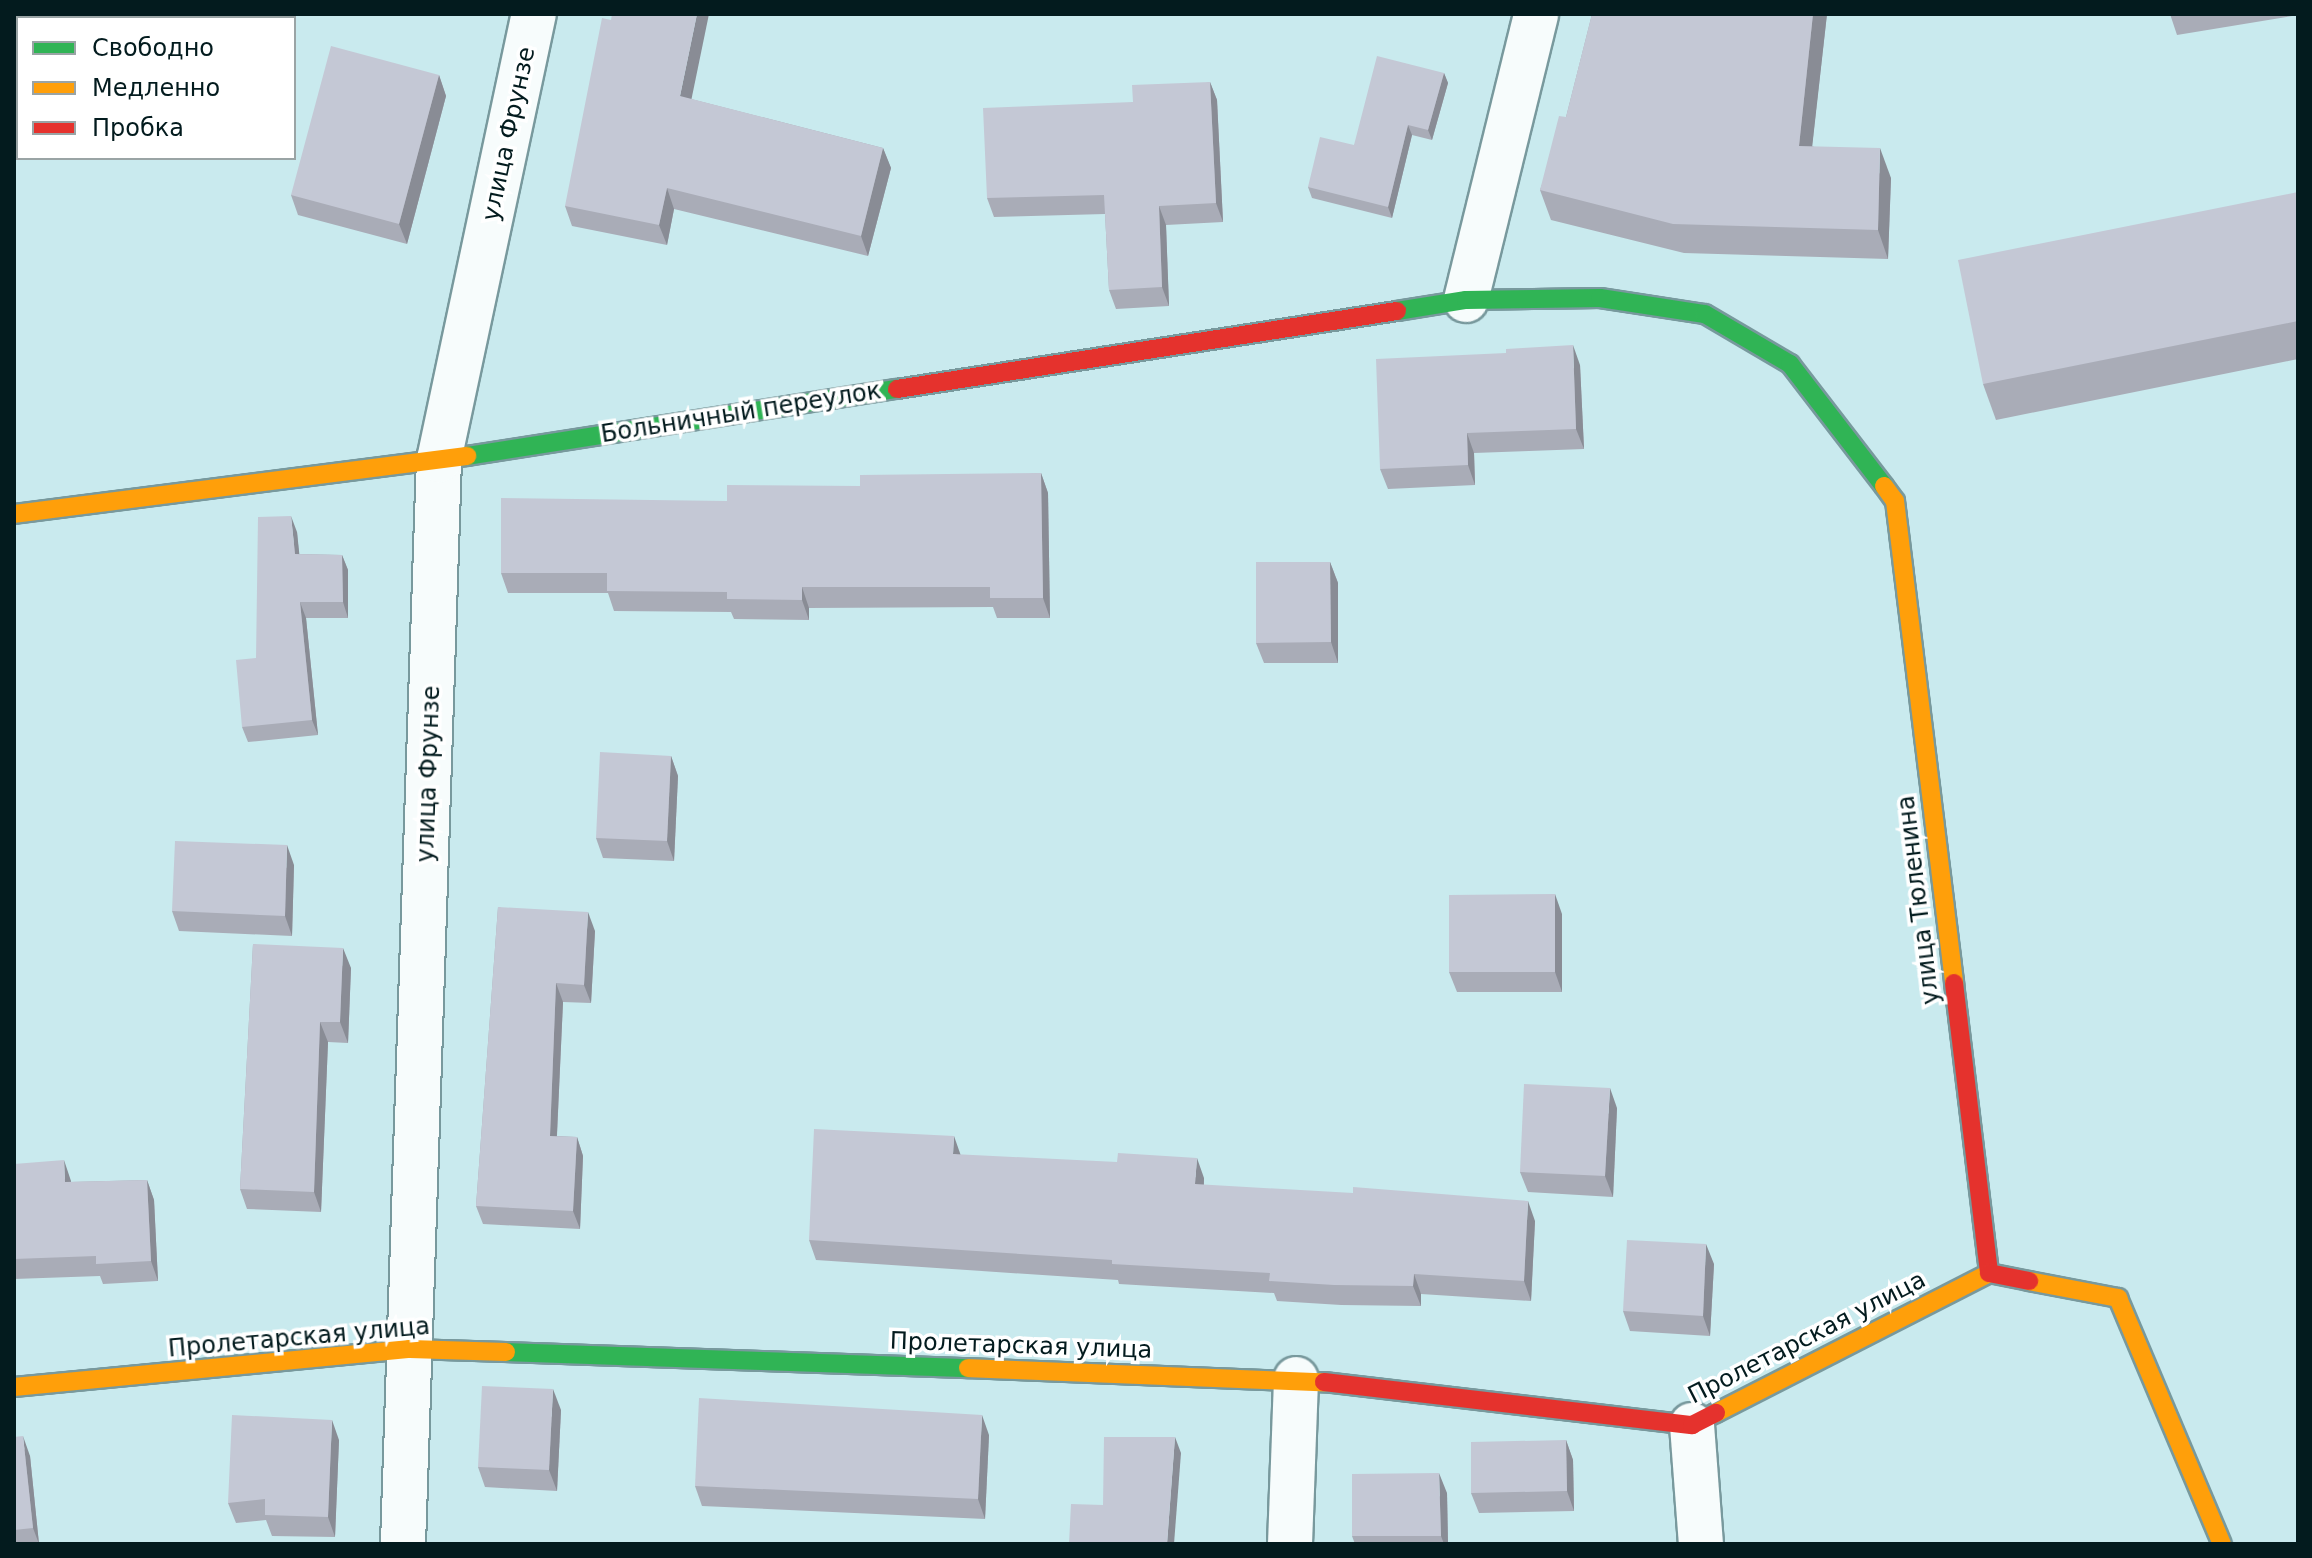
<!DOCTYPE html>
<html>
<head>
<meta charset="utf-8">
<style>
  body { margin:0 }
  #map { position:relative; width:2312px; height:1558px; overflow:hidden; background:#c9eaee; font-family:"DejaVu Sans",sans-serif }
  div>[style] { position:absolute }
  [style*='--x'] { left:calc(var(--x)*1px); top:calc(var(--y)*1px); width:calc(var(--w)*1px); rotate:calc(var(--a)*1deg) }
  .roads { filter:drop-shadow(2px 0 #78999d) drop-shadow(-2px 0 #78999d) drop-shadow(0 2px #78999d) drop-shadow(0 -2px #78999d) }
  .street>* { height:44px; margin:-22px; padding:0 22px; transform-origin:22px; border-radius:22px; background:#f7fcfc }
  .fast>* { height:18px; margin:-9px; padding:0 9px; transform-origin:9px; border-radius:9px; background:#30b455 }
  .slow>* { height:18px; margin:-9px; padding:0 9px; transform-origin:9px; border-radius:9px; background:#ff9f0a }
  .jam>* { height:18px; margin:-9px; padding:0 9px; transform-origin:9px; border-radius:9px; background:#e5322d }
  .wall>* { inset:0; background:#a9acb7 }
  .shaded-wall>* { inset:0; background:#898c95 }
  .building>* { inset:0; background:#c4c8d5 }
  span { translate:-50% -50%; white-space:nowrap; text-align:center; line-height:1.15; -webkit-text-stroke:7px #fff; paint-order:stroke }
  .street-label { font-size:24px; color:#031b1e }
  .frame { position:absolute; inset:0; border:16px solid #031b1e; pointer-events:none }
  .legend { position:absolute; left:16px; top:16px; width:280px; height:144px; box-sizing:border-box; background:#fff; border:2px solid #9aa4a5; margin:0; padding:10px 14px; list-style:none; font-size:24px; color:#031b1e }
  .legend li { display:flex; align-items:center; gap:16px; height:40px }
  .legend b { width:40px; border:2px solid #9aa4a5 }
</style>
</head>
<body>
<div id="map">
  <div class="roads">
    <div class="street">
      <div style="--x:1466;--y:300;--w:294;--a:-76.2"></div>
      <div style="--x:1692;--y:1425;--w:119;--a:85.7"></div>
      <div style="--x:403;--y:1544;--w:1085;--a:-88.1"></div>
      <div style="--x:439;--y:460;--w:456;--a:-78"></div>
      <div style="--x:1290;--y:1544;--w:165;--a:-87.9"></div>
    </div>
    <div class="fast">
      <div style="--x:1397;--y:311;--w:70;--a:-9.1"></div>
      <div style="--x:1466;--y:300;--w:134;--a:-0.9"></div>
      <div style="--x:1600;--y:298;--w:106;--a:8.7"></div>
      <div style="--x:1705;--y:314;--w:99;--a:30.5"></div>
      <div style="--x:1790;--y:364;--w:154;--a:52.4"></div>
      <div style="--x:467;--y:456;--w:435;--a:-8.9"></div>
      <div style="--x:506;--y:1352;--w:462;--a:2"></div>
    </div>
    <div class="slow">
      <div style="--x:1884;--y:486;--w:19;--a:54"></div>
      <div style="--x:1895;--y:501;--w:486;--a:83"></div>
      <div style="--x:14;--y:514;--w:457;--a:-7.3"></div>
      <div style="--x:2029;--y:1281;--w:91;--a:10.8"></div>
      <div style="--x:2118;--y:1298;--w:267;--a:67.1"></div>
      <div style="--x:968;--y:1368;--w:356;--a:2.3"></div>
      <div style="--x:14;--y:1387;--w:398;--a:-5.5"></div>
      <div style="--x:410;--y:1349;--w:96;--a:1.8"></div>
      <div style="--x:1716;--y:1413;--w:307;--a:-27.1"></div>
    </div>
    <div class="jam">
      <div style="--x:897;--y:389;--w:506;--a:-8.87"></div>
      <div style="--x:1954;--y:983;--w:292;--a:83.1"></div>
      <div style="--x:1989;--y:1273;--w:41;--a:11.3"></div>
      <div style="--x:1324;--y:1382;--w:371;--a:6.7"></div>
      <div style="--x:1692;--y:1425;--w:27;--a:-27"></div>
    </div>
  </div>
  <div class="wall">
    <div style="clip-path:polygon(14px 14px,139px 14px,138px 18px,18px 18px,18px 104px,14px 104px)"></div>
    <div style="clip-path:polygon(1592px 14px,1827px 14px,1812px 146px,1891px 178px,1888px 259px,1684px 253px,1551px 220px,1540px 190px,1566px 117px)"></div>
    <div style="clip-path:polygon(2170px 14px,2298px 14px,2298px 15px,2177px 35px)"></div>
    <div style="clip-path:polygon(1444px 73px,1448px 83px,1432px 140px,1412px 135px,1392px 218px,1312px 198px,1308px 187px,1354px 145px)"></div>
    <div style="clip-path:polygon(439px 75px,446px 96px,407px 244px,298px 215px,291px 195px)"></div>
    <div style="clip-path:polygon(1210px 82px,1217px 100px,1223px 222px,1166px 225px,1169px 306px,1116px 309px,1109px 290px,1105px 214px,994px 217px,987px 198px,1133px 102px)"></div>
    <div style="clip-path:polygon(691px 99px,883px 148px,891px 168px,868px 256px,674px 209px,667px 245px,572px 226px,565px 206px)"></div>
    <div style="clip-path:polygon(2298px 192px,2298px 359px,1996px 420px,1983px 384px)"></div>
    <div style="clip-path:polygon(1580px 365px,1584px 449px,1474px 453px,1475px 485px,1388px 489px,1380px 469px)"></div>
    <div style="clip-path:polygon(1041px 473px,1048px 493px,1050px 618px,997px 618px,993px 607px,809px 608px,809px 620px,734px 619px,731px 612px,614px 611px,608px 593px,508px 593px,501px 573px,727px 501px,860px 486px)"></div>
    <div style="clip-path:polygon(297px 532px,299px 554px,342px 555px,348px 570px,348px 618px,306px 618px,318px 735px,248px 742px,242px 727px,256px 658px)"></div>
    <div style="clip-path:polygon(1330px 562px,1338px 583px,1338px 663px,1264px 663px,1256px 643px)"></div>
    <div style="clip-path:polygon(671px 756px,678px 776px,674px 861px,603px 858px,596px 838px)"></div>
    <div style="clip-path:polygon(294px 865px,292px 936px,179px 931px,172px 911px)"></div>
    <div style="clip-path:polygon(498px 907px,595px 931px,591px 1003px,563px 1002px,557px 1136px,577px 1137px,583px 1156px,580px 1229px,483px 1224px,476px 1206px)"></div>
    <div style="clip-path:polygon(1562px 914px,1562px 992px,1457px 992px,1449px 972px)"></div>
    <div style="clip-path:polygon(253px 944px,351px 968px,348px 1043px,328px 1042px,321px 1212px,247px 1209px,240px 1189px)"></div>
    <div style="clip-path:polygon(1617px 1108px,1613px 1197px,1528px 1192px,1520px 1172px)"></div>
    <div style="clip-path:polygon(961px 1155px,1204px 1178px,1204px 1185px,1535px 1221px,1531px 1301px,1421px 1294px,1421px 1306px,1341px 1305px,1277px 1301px,1274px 1293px,1119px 1284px,1118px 1280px,816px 1260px,809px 1240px)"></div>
    <div style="clip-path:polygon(14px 1164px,71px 1181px,71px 1182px,147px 1180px,154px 1200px,158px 1281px,103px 1284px,100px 1276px,14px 1279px)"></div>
    <div style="clip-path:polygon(1714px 1264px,1710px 1336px,1630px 1331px,1623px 1311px)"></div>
    <div style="clip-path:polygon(561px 1410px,557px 1491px,485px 1487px,478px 1467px)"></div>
    <div style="clip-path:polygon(989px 1435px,985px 1519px,702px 1506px,695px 1486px)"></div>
    <div style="clip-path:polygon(14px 1437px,30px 1456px,39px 1544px,14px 1544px)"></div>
    <div style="clip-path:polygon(339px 1440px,335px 1537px,272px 1536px,266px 1520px,236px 1523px,228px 1503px)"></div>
    <div style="clip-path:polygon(1566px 1440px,1573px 1460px,1574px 1511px,1479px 1513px,1471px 1493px)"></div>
    <div style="clip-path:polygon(1447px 1493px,1448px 1544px,1355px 1544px,1352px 1536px)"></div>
  </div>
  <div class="shaded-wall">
    <div style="clip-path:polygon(127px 14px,139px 14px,138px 18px,127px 18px)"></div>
    <div style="clip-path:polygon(697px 14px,709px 14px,688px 116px,680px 96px)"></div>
    <div style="clip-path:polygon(1813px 14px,1827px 14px,1809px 175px,1799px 146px)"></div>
    <div style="clip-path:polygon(1444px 73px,1448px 83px,1432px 140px,1428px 130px)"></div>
    <div style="clip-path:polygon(439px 75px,446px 96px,407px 244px,399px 224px)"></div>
    <div style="clip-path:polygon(1210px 82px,1217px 100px,1223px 222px,1216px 203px)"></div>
    <div style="clip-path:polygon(1408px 125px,1412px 135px,1392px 218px,1388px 207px)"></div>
    <div style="clip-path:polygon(883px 148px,891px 168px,868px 256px,861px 236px)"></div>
    <div style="clip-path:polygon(1880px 148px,1891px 178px,1888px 259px,1878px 230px)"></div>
    <div style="clip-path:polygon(667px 188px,674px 209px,667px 245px,659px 225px)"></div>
    <div style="clip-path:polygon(1159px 206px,1166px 225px,1169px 306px,1162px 287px)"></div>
    <div style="clip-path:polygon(1573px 345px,1580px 365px,1584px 449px,1576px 429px)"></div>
    <div style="clip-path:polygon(1467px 433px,1474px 453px,1475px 485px,1468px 465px)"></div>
    <div style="clip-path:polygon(1041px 473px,1048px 493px,1050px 618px,1043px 598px)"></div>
    <div style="clip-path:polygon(291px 516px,297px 532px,301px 570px,295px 554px)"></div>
    <div style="clip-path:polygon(342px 555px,348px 570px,348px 618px,343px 602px)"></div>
    <div style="clip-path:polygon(1330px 562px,1338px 583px,1338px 663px,1331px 642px)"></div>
    <div style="clip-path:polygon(802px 587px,809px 608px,809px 620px,802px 600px)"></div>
    <div style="clip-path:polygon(300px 602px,306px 618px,318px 735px,312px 720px)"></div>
    <div style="clip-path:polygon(671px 756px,678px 776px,674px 861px,667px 841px)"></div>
    <div style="clip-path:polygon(287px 845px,294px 865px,292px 936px,285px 916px)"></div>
    <div style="clip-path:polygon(1555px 894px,1562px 914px,1562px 992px,1555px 972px)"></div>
    <div style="clip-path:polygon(588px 912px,595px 931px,591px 1003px,584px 985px)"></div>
    <div style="clip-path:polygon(343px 948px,351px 968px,348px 1043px,340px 1022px)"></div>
    <div style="clip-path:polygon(556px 983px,563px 1002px,556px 1154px,550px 1136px)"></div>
    <div style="clip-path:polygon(320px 1022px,328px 1042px,321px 1212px,314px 1192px)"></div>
    <div style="clip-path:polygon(1610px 1088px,1617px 1108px,1613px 1197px,1605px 1176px)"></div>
    <div style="clip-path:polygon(954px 1136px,961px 1156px,953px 1154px)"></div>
    <div style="clip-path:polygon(577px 1137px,583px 1156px,580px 1229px,573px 1211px)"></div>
    <div style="clip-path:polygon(1197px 1158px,1204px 1178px,1203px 1204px,1195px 1184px)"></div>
    <div style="clip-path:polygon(64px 1160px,71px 1181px,72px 1203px,65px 1182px)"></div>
    <div style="clip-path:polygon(147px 1180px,154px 1200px,158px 1281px,151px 1261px)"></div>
    <div style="clip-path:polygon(1528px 1201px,1535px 1221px,1531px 1301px,1524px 1281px)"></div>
    <div style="clip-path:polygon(1706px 1244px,1714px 1264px,1710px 1336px,1703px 1316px)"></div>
    <div style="clip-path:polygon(1414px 1274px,1421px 1294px,1421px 1306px,1413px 1286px)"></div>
    <div style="clip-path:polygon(553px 1389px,561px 1410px,557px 1491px,549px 1470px)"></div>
    <div style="clip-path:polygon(982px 1415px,989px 1435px,985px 1519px,978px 1499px)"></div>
    <div style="clip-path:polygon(332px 1420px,339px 1440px,335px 1537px,328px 1517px)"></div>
    <div style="clip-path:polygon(23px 1436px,30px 1456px,39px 1544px,33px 1528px)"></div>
    <div style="clip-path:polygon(1175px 1437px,1181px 1453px,1174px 1544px,1167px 1544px)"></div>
    <div style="clip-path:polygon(1566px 1440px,1573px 1460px,1574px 1511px,1567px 1491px)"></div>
    <div style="clip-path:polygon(1439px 1473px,1447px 1493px,1448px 1544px,1444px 1544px,1441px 1536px)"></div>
  </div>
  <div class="building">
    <div style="clip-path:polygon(14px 14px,127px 14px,127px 18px,18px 18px,18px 76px,14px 76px)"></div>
    <div style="clip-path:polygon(612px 14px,697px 14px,680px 96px,883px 148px,861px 236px,667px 188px,659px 225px,565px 206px,602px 18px,611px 20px)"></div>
    <div style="clip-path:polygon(1592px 14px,1813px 14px,1799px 146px,1880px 148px,1878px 230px,1673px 224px,1540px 190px,1559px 116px,1566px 117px)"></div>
    <div style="clip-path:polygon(331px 46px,439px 75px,399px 224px,291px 195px)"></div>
    <div style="clip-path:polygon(1377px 56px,1444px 73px,1428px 130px,1408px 125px,1388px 207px,1308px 187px,1320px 137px,1354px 145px)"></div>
    <div style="clip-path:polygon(1210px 82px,1216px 203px,1159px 206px,1162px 287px,1109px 290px,1104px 195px,987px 198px,983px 108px,1133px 102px,1132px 85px)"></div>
    <div style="clip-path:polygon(2298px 192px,2298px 321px,1983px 384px,1958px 260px)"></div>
    <div style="clip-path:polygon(1573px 345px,1576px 429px,1467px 433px,1468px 465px,1380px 469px,1376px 359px,1506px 353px,1506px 349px)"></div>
    <div style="clip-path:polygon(1041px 473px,1043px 598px,990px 598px,990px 587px,802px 587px,802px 600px,727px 599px,727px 592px,607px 591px,607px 573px,501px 573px,501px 498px,727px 501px,727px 485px,860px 486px,860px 475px)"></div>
    <div style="clip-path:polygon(291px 516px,295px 554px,342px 555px,343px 602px,300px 602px,312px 720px,242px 727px,236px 660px,256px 658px,258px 517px)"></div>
    <div style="clip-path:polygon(1256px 562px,1330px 562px,1331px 642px,1256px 643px)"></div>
    <div style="clip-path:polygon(600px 752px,671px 756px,667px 841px,596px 838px)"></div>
    <div style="clip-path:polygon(175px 841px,287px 845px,285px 916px,172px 911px)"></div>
    <div style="clip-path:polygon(1555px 894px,1555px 972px,1449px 972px,1449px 895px)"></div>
    <div style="clip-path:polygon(498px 907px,588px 912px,584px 985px,556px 983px,550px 1136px,577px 1137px,573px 1211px,476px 1206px)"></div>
    <div style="clip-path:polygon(253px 944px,343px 948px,340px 1022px,320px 1022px,314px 1192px,240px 1189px)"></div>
    <div style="clip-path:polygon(1524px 1084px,1610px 1088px,1605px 1176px,1520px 1172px)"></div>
    <div style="clip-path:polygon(814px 1129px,954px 1136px,953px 1154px,1117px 1162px,1118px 1153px,1197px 1158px,1195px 1184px,1353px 1193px,1353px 1187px,1528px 1201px,1524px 1281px,1414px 1274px,1413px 1286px,1334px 1285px,1269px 1281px,1270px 1273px,1112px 1264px,1112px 1260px,809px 1240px)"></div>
    <div style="clip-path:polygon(64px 1160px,65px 1182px,147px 1180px,151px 1261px,96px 1264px,96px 1256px,14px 1259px,14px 1164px)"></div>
    <div style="clip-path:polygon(1627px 1240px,1706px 1244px,1703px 1316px,1623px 1311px)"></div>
    <div style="clip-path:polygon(482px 1386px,553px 1389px,549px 1470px,478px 1467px)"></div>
    <div style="clip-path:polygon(699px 1398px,982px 1415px,978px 1499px,695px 1486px)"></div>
    <div style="clip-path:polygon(232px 1415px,332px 1420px,328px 1517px,265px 1515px,265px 1499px,228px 1503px)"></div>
    <div style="clip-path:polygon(23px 1436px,33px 1528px,14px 1530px,14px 1437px)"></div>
    <div style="clip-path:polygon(1104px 1437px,1175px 1437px,1167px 1544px,1069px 1544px,1071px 1504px,1103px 1505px)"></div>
    <div style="clip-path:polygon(1566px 1440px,1567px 1491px,1471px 1493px,1471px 1442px)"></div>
    <div style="clip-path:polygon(1439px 1473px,1441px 1536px,1352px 1536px,1352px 1474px)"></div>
  </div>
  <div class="street-label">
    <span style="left:509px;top:134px;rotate:-78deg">улица Фрунзе</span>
    <span style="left:741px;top:413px;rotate:-9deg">Больничный переулок</span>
    <span style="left:429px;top:774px;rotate:-88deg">улица Фрунзе</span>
    <span style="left:1919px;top:900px;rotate:-97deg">улица Тюленина</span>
    <span style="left:299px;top:1338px;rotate:-5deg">Пролетарская улица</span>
    <span style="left:1807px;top:1338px;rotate:-27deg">Пролетарская улица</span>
    <span style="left:1021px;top:1346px;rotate:2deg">Пролетарская улица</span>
  </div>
  <div class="frame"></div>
  <ul class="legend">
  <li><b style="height:10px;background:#30b455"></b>Свободно</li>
  <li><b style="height:10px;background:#ff9f0a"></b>Медленно</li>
  <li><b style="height:10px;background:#e5322d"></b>Пробка</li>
  </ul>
</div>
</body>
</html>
